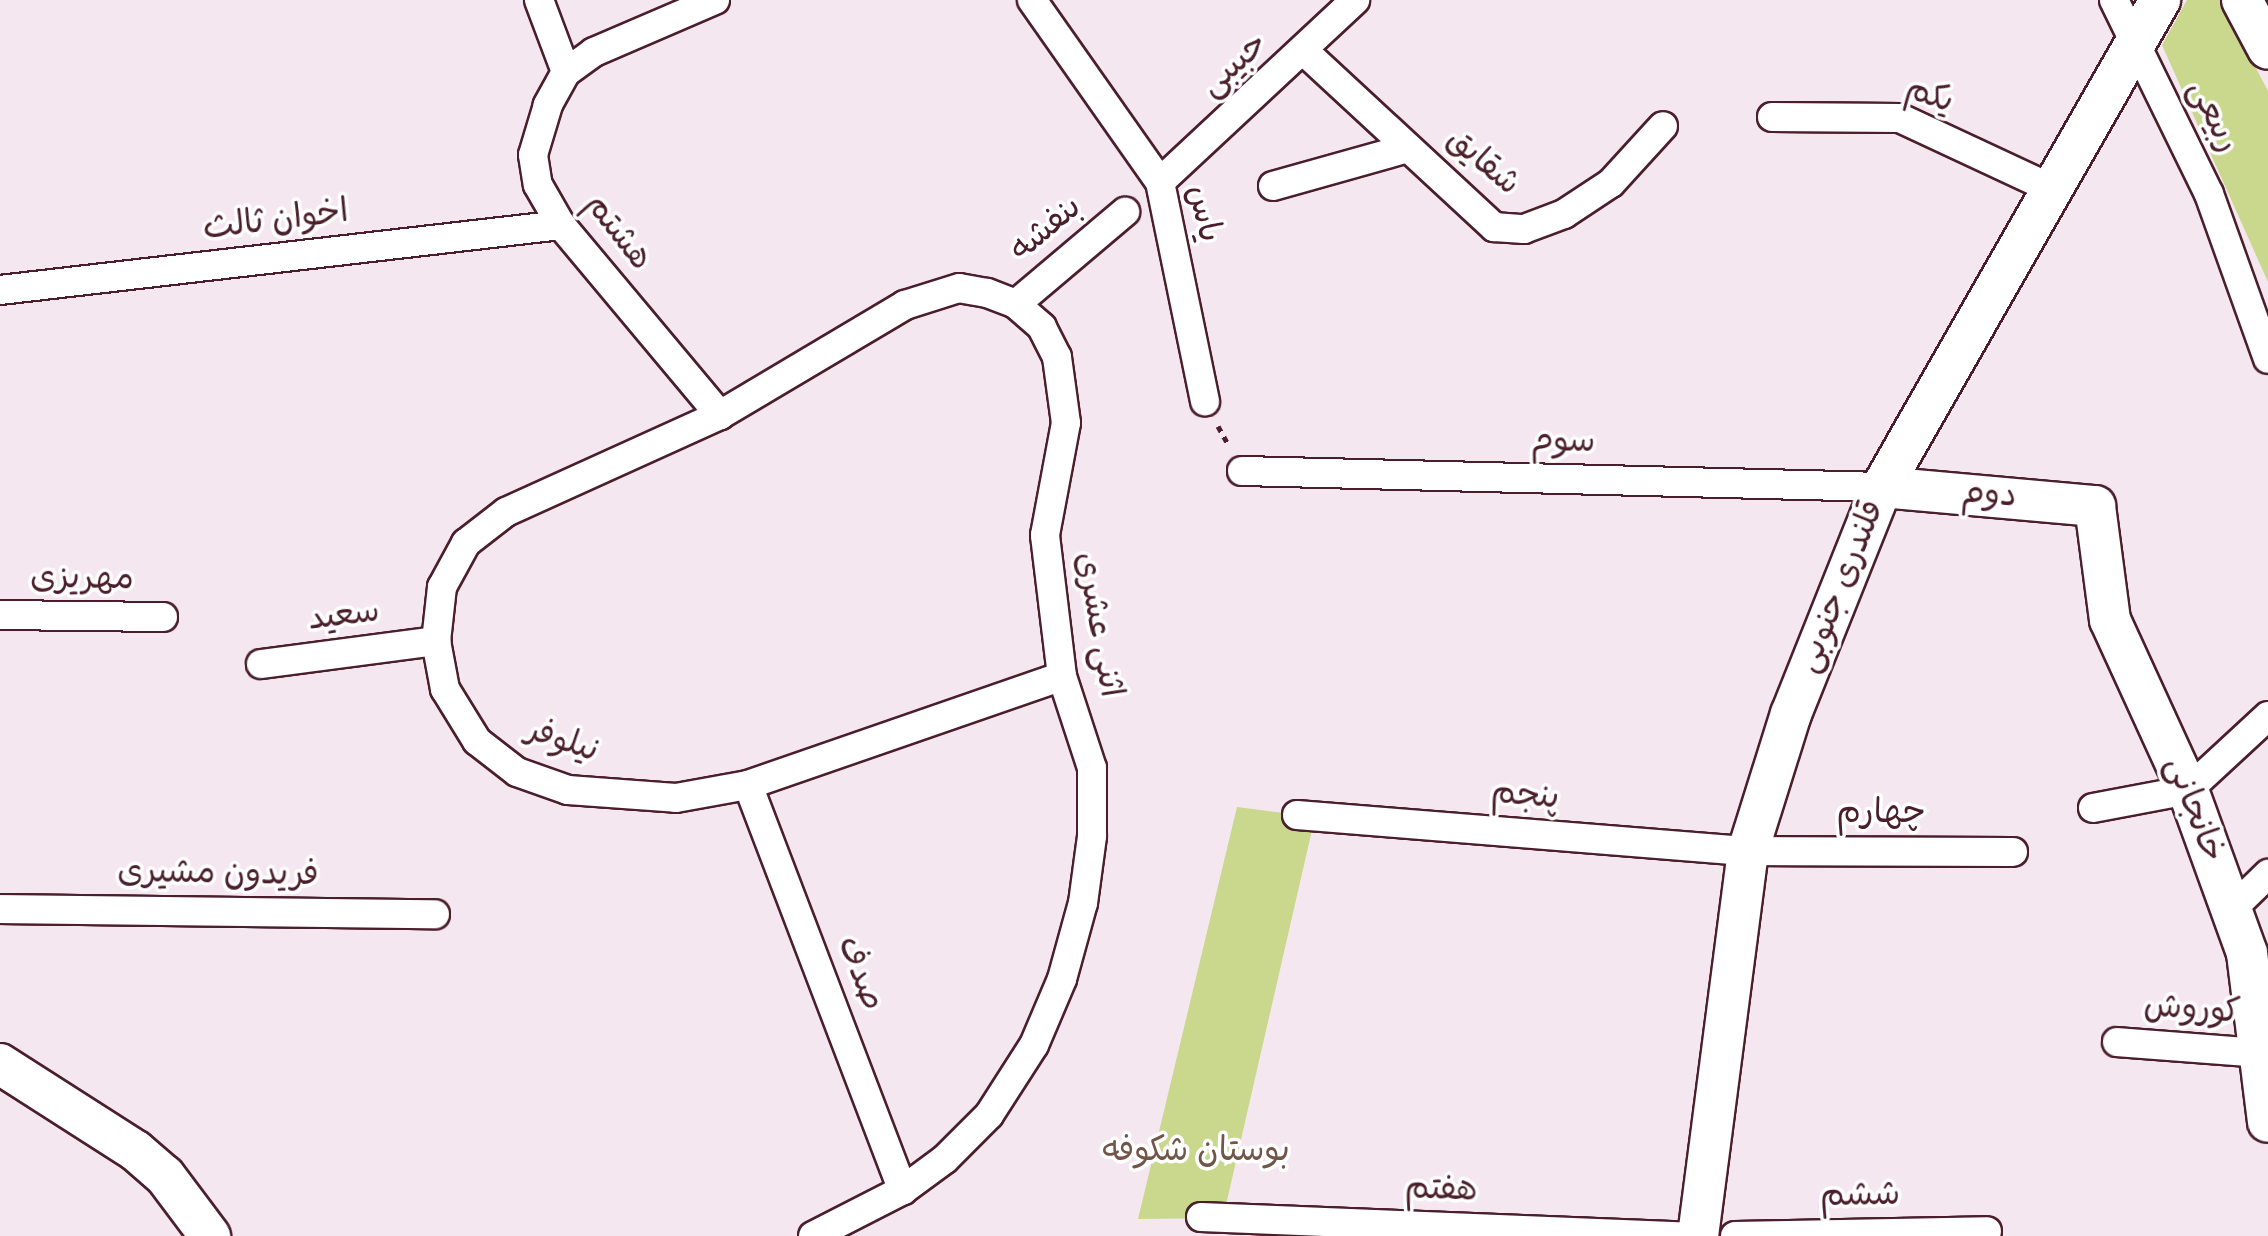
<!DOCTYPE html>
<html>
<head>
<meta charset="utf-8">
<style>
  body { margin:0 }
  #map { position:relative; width:2268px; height:1236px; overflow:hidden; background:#f5e7f0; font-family:"Indie Flower","Playpen Sans Arabic",sans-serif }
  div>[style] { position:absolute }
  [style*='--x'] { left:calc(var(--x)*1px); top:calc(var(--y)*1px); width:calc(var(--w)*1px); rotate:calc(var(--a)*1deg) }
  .green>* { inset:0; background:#c9d88c }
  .path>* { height:5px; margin-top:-2.5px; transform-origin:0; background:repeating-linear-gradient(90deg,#4a1f2b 0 6px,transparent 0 12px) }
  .roads { filter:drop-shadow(2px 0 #4a1f2b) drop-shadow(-2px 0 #4a1f2b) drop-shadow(0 2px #4a1f2b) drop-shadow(0 -2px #4a1f2b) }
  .street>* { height:28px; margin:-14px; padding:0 14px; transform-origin:14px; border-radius:14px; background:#fff }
  .secondary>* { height:40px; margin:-20px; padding:0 20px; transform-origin:20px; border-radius:20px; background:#fff }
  span { translate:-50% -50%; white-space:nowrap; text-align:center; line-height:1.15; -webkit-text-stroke:7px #fff; paint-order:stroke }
  .street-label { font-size:34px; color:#4a1f2b }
  .park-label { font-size:34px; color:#705648 }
</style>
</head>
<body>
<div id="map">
  <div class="green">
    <div style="clip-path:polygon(2187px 0,2220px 0,2268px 91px,2268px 282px,2162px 45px)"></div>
    <div style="clip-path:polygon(1237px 807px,1315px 817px,1223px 1218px,1138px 1219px)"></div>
  </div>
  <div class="path">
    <div style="--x:1218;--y:426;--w:23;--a:61"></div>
  </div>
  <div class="roads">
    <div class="street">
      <div style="--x:539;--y:0;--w:77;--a:69.4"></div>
      <div style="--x:715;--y:0;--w:132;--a:156.7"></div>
      <div style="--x:594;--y:52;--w:34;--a:144"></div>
      <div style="--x:566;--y:72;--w:38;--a:119"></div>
      <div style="--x:548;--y:105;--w:52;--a:106.7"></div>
      <div style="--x:533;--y:155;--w:30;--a:81"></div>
      <div style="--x:538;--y:185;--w:46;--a:60.1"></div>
      <div style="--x:561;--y:225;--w:248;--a:50.1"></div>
      <div style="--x:1032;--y:0;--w:223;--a:54.9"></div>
      <div style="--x:1160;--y:182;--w:224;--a:78.4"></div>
      <div style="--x:2114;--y:0;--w:216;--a:63.9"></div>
      <div style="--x:2209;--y:194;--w:175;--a:70.3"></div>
      <div style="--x:1305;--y:52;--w:258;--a:42.8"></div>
      <div style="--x:1494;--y:227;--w:30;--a:4"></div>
      <div style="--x:1524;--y:229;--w:43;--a:-20.6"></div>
      <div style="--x:1564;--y:214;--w:56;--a:-33.4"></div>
      <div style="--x:1611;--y:183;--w:77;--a:-47.6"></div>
      <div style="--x:1772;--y:117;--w:128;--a:0.4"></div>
      <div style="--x:1900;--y:118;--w:168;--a:25"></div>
      <div style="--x:1160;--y:182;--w:267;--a:-43"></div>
      <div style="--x:1273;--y:186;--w:140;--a:-15.7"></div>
      <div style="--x:0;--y:290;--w:565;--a:-6.61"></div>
      <div style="--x:1016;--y:304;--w:143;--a:-40.2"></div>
      <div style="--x:1242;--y:471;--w:640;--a:1.43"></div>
      <div style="--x:0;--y:615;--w:163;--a:0.7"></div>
      <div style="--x:261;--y:664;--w:177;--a:-7.5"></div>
      <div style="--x:748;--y:785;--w:434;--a:69.1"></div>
      <div style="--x:2093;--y:808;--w:97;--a:-10.7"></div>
      <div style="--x:2188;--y:790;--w:109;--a:-42.8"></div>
      <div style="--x:1297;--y:815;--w:452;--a:4.6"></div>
      <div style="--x:1748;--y:851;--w:265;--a:0.2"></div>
      <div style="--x:0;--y:909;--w:435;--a:0.7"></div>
      <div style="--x:2231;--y:910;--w:52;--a:-44.2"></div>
      <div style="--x:2117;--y:1042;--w:144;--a:4.4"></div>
      <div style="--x:1201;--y:1217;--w:477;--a:2.3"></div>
      <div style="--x:813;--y:1236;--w:101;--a:-27.1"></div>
      <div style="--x:903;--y:1190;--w:52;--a:-36.4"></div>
      <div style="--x:945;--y:1159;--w:62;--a:-45"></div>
      <div style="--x:989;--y:1115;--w:83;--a:-57.3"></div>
      <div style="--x:1034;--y:1045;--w:72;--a:-67"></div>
      <div style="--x:1062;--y:979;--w:79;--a:-74.6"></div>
      <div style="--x:1083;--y:903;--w:68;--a:-82.3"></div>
      <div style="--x:1092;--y:836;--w:68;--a:-90"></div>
      <div style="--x:1092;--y:768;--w:97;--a:-108.1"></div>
      <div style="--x:1062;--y:676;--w:142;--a:-96.9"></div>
      <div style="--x:1045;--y:535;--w:114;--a:-79.4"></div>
      <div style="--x:1066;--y:423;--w:67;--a:-97.8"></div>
      <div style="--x:1057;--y:357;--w:34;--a:-117"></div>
      <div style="--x:1042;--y:327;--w:35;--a:-139"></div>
      <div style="--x:1016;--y:304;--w:31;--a:-159"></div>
      <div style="--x:987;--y:293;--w:28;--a:-170"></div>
      <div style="--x:959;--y:288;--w:57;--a:162.5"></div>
      <div style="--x:905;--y:305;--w:215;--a:149.3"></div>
      <div style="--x:720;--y:415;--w:235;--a:155.6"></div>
      <div style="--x:506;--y:512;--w:51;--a:142.2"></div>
      <div style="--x:466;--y:543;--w:50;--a:118.6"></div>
      <div style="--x:442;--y:587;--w:54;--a:96.3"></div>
      <div style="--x:436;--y:641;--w:49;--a:79.4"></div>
      <div style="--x:445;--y:689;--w:61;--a:58.4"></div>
      <div style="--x:477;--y:741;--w:51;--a:37.8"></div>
      <div style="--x:517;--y:772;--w:54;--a:19.4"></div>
      <div style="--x:568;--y:790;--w:108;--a:4.2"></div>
      <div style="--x:676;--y:798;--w:73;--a:-10.2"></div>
      <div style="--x:748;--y:785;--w:332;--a:-19.1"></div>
      <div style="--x:1735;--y:1236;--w:252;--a:-1.1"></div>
    </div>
    <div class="secondary">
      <div style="--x:2242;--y:0;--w:55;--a:62"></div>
      <div style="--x:1882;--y:487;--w:214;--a:5.1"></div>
      <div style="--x:2095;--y:506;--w:115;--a:82.5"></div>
      <div style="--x:2110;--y:620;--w:187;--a:65.4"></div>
      <div style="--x:2188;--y:790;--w:173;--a:70.1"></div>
      <div style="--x:2247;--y:953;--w:170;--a:82.9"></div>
      <div style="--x:0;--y:1064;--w:161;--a:32.6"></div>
      <div style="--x:136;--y:1151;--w:38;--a:41"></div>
      <div style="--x:165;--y:1176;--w:75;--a:53.1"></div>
      <div style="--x:1698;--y:1236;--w:388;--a:-82.6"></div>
      <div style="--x:1748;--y:851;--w:144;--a:-72.6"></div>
      <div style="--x:1791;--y:714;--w:245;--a:-68.2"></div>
      <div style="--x:1882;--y:487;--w:561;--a:-60.28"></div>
    </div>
  </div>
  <div class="street-label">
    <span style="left:1235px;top:66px;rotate:-42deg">حبیبی</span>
    <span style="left:1929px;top:97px;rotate:19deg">یکم</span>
    <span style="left:2212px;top:117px;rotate:64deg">ربیعی</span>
    <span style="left:1482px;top:163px;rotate:40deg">شقایق</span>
    <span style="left:1202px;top:214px;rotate:77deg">یاس</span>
    <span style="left:276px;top:222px;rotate:-7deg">اخوان ثالث</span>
    <span style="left:1047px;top:230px;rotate:-40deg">بنفشه</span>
    <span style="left:617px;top:233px;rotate:52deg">هشتم</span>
    <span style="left:1563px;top:443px;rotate:1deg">سوم</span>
    <span style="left:1989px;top:496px;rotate:5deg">دوم</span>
    <span style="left:82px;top:580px;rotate:1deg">مهریزی</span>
    <span style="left:1842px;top:587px;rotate:-68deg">قلندری جنوبی</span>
    <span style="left:344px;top:617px;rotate:-7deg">سعید</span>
    <span style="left:1097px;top:625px;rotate:80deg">اثنی عشری</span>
    <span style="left:562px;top:742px;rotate:19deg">نیلوفر</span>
    <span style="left:1525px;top:797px;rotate:5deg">پنجم</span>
    <span style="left:2193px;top:810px;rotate:69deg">خانجانی</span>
    <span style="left:1881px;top:815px">چهارم</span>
    <span style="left:218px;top:875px;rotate:1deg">فریدون مشیری</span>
    <span style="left:859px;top:974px;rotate:69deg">صدف</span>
    <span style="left:2192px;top:1011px;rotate:4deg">کوروش</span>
    <span style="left:1441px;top:1191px;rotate:2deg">هفتم</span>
    <span style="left:1860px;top:1197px;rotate:-1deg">ششم</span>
  </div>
  <div class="park-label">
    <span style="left:1196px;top:1153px">بوستان شکوفه</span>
  </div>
</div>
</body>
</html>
